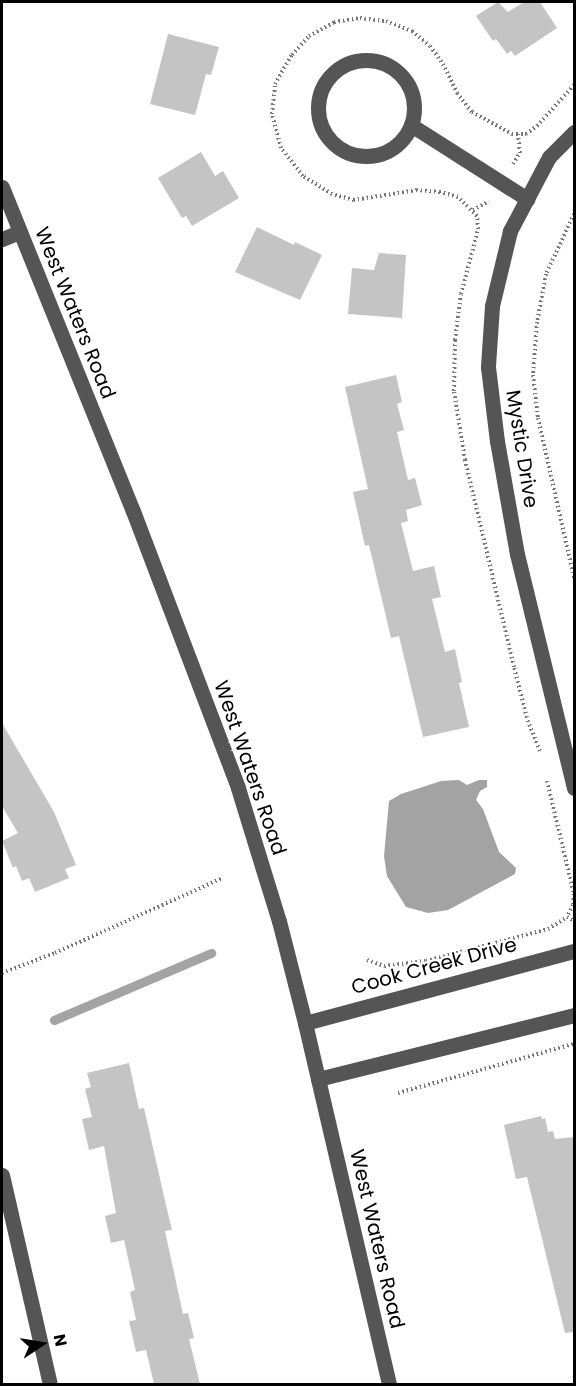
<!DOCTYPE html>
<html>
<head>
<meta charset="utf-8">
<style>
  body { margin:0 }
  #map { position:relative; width:576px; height:1386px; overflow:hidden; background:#fff; font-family:Poppins,sans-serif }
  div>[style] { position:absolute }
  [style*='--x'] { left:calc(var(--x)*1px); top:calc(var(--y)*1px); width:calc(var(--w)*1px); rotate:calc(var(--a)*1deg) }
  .water>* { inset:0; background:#a3a3a3 }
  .stream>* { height:9px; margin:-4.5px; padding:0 4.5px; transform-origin:4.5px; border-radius:4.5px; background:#a3a3a3 }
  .building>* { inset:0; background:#c4c4c4 }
  .path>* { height:4px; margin-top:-2px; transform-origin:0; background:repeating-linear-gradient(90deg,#777 0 1.5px,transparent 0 4.5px) }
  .minor>* { height:15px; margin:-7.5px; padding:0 7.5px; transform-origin:7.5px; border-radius:7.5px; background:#555 }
  .minor>.ring { margin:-7.5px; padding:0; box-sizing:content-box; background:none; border:15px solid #555; border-radius:50% }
  span { translate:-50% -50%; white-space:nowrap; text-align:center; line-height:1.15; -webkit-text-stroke:4.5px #fff; paint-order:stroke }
  .street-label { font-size:20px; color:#000 }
  .frame { position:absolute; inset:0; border:3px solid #000; pointer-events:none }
  .north { position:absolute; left:12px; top:1314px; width:60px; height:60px; -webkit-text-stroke:4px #fff; paint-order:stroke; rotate:78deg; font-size:16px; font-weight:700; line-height:24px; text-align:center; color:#000 }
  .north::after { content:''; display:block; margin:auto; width:21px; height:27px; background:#000; clip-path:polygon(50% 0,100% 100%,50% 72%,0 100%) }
</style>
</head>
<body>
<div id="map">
  <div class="water">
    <div style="clip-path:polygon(459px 780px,467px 785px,479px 780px,487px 780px,487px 787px,480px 791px,476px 800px,483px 809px,499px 852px,516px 868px,515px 874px,448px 910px,428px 913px,406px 907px,387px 876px,384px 856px,389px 801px,401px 794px,441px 781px)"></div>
  </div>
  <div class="stream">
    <div style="--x:54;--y:1020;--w:171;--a:-23.1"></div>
  </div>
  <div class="building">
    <div style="clip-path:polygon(498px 2px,508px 12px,524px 2px,540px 2px,557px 28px,515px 56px,511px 51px,507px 54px,496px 39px,493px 41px,476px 16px)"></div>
    <div style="clip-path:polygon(168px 34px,219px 47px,211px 75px,206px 74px,195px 115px,150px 104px)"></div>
    <div style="clip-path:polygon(201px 152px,215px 176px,223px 171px,239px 198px,192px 226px,186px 216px,182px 218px,158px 178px)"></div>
    <div style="clip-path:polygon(257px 227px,294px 245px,295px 242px,322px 255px,300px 300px,235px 272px)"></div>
    <div style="clip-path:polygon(379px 253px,406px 255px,402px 318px,348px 314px,352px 268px,374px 270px)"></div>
    <div style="clip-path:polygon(396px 375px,402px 402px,397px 404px,404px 430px,397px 432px,408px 480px,415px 478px,422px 505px,406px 510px,408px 521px,401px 523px,413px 571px,434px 566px,441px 597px,432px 599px,445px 652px,455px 649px,462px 682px,459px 683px,469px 727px,423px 737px,399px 636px,391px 638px,369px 545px,365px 546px,353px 492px,368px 489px,345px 387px)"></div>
    <div style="clip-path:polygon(2px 723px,54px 812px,76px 865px,65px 869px,69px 878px,35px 892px,29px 878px,22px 881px,16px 866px,13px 868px,2px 841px,18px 833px,2px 806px)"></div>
    <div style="clip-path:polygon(129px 1063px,139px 1109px,144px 1108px,166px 1205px,172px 1230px,165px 1231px,183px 1314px,188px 1313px,194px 1338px,189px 1339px,200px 1384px,154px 1384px,146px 1350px,136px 1352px,129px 1321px,136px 1320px,130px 1292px,135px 1290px,124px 1240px,111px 1243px,105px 1216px,116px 1213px,104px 1146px,89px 1150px,82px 1119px,92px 1117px,85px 1089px,91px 1087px,87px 1073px)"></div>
    <div style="clip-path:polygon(541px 1116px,542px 1119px,545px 1118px,548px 1132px,553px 1131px,555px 1139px,574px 1137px,574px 1332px,565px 1333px,527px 1177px,516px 1179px,504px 1125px)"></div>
  </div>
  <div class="path">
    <div style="--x:513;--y:164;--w:13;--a:-58"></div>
    <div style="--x:520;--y:153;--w:19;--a:-96"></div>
    <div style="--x:473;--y:210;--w:18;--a:-29"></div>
    <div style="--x:574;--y:214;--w:66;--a:115"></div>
    <div style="--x:546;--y:274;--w:49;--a:100.6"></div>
    <div style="--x:537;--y:322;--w:53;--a:94.3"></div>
    <div style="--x:533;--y:375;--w:43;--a:83.4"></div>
    <div style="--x:538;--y:418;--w:164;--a:77.3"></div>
    <div style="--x:540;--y:751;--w:31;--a:-112"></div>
    <div style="--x:528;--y:722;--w:57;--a:-104.3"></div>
    <div style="--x:514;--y:667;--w:213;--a:-103.3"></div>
    <div style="--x:465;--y:460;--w:70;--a:-99.1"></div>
    <div style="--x:454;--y:391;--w:51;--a:-88.9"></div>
    <div style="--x:455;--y:340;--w:46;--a:-82.6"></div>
    <div style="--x:461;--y:294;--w:67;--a:-75.3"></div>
    <div style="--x:478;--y:229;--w:13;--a:-94"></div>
    <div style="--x:477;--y:216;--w:27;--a:-135"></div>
    <div style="--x:458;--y:197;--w:19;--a:-164"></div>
    <div style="--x:440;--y:192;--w:23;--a:-175"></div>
    <div style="--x:417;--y:190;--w:64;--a:171"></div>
    <div style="--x:354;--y:200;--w:23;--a:-165"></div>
    <div style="--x:332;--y:194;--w:34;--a:-148"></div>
    <div style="--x:303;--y:176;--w:36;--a:-128"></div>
    <div style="--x:281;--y:148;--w:35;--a:-105"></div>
    <div style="--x:272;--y:114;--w:30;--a:-84"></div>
    <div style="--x:275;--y:84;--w:34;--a:-60"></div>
    <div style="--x:292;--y:55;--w:25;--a:-48"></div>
    <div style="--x:309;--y:36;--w:29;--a:-29"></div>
    <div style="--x:334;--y:22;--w:26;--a:-9"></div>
    <div style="--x:360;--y:18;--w:26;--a:7"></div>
    <div style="--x:386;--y:21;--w:28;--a:21"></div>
    <div style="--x:412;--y:31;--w:23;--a:40"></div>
    <div style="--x:430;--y:46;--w:22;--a:54"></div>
    <div style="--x:443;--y:64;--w:32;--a:64"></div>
    <div style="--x:457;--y:93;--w:24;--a:52"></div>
    <div style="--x:472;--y:112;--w:46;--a:28.8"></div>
    <div style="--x:512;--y:134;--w:14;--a:0"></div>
    <div style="--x:526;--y:134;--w:14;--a:-36"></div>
    <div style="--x:537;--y:126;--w:55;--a:-47.9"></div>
    <div style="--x:547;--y:781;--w:116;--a:76.6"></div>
    <div style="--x:574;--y:894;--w:11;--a:95"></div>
    <div style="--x:573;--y:905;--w:13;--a:117"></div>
    <div style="--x:367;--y:960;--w:18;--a:19"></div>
    <div style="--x:384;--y:966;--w:42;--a:-6.8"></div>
    <div style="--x:426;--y:961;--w:126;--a:-14.7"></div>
    <div style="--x:548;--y:929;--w:22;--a:-32"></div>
    <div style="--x:567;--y:917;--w:8;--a:30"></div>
    <div style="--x:2;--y:973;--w:57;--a:-20.7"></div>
    <div style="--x:55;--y:953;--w:184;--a:-24.1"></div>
    <div style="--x:398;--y:1093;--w:183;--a:-15.6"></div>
  </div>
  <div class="minor">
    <div class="ring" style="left:318px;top:60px;width:81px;height:81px"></div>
    <div style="--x:411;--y:125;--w:138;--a:32.5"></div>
    <div style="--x:574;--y:132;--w:35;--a:135"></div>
    <div style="--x:549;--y:157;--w:84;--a:117.8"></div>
    <div style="--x:510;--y:231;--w:77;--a:103.5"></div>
    <div style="--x:492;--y:306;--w:61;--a:93.8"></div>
    <div style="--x:488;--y:367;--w:75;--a:83.1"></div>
    <div style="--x:497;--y:441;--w:115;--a:80"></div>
    <div style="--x:517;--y:554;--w:241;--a:76.3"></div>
    <div style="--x:2;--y:187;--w:349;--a:68"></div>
    <div style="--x:133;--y:511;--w:296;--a:69.2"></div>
    <div style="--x:238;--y:788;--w:139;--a:72.9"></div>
    <div style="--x:279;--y:921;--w:105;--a:75.7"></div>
    <div style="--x:305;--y:1023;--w:371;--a:76.9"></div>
    <div style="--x:2;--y:239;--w:18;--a:-22"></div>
    <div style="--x:305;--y:1023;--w:278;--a:-15"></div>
    <div style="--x:318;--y:1079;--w:264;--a:-14"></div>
    <div style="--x:2;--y:1175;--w:214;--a:77.1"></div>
  </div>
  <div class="street-label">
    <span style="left:75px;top:313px;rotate:68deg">West Waters Road</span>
    <span style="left:522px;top:449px;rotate:81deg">Mystic Drive</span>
    <span style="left:250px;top:768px;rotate:71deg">West Waters Road</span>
    <span style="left:434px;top:966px;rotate:-15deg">Cook Creek Drive</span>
    <span style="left:377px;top:1239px;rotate:77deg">West Waters Road</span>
  </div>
  <div class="frame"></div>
  <div class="north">N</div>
</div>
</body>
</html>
